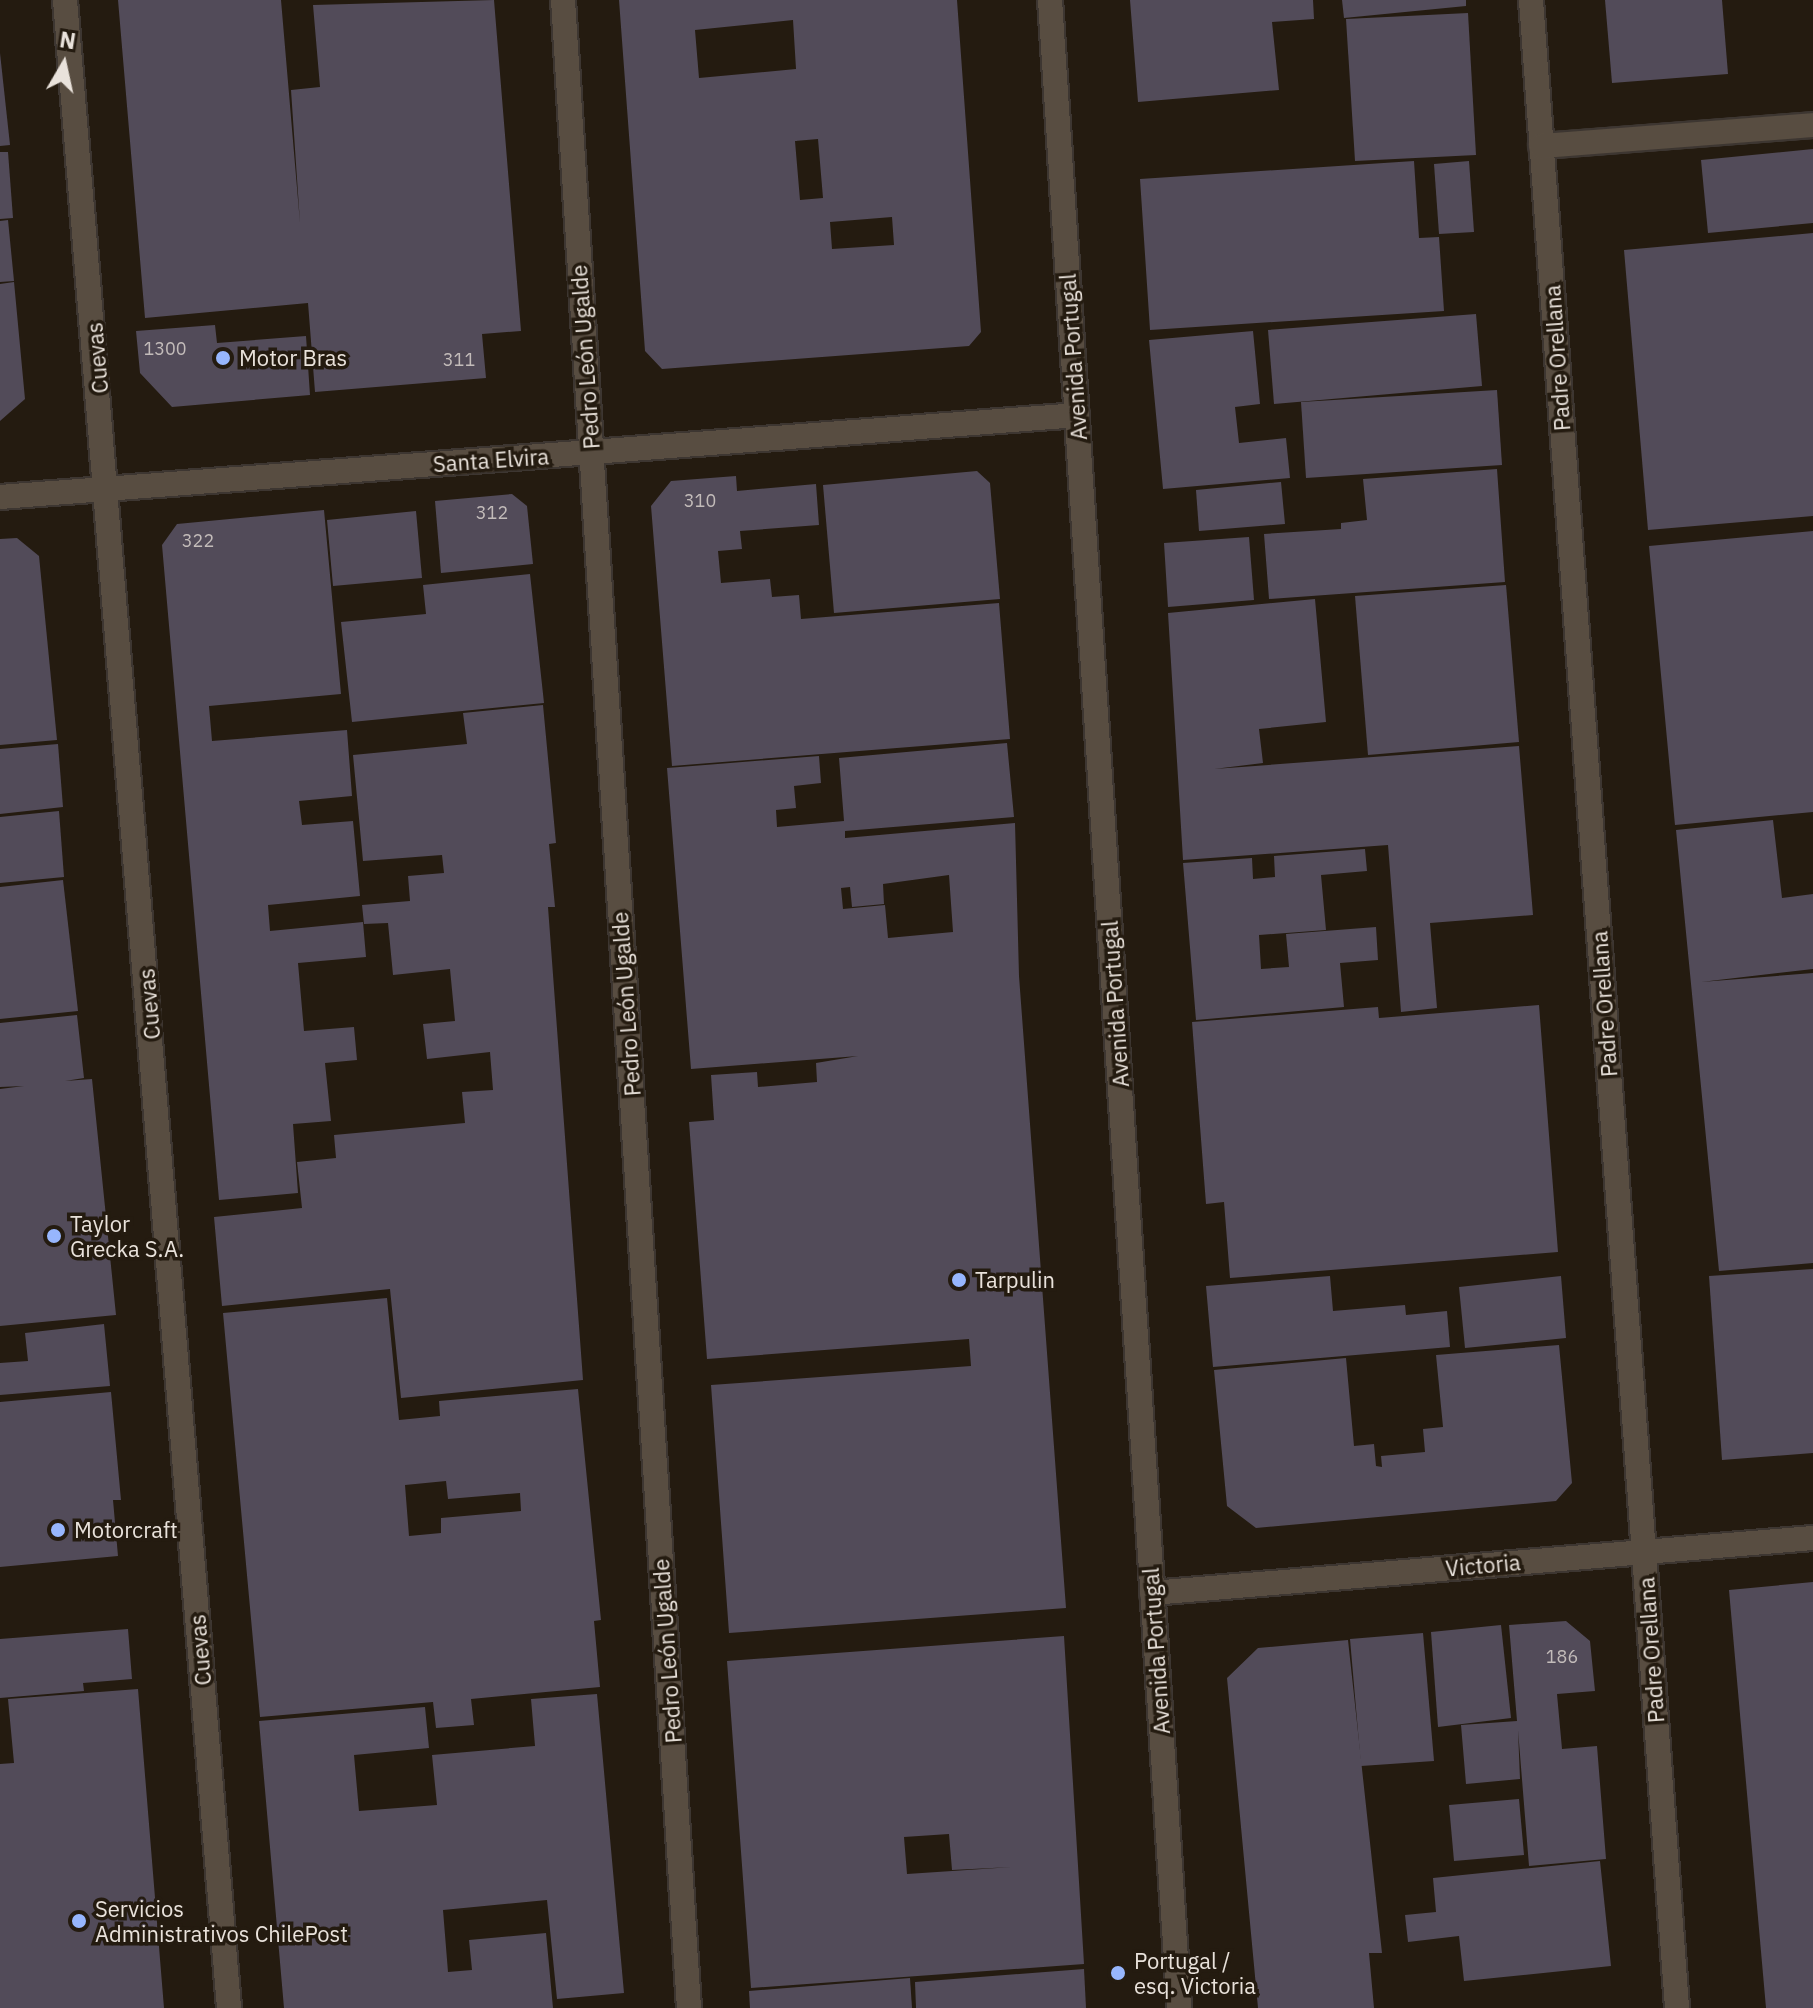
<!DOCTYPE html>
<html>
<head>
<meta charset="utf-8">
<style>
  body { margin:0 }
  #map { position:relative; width:1813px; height:2008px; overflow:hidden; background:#241b10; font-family:"IBM Plex Sans",sans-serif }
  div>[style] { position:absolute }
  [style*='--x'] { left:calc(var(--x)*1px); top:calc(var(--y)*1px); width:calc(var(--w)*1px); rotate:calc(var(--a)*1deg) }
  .building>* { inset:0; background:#524b59 }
  .roads { filter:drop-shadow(2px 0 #3d3631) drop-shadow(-2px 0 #3d3631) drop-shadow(0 2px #3d3631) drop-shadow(0 -2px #3d3631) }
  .minor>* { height:24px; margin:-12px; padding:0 12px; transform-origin:12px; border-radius:12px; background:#584d41 }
  .dots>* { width:22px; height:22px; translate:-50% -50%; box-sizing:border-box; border:4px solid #241b10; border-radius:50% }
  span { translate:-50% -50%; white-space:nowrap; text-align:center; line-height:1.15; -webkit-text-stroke:7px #241b10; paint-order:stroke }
  .number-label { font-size:18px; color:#c3bcba }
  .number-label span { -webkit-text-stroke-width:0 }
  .street-label { font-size:22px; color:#e9e2db }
  .poi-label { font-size:22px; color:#e9e2db }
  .left { translate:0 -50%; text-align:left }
  .north { position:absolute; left:24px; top:24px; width:80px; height:80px; -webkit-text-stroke:6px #241b10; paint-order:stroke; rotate:9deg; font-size:22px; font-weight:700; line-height:32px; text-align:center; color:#e9e2db }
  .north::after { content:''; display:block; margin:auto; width:28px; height:36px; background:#e9e2db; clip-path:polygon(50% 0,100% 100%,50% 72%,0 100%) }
</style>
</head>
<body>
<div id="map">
  <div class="building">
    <div style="clip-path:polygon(118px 0,281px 0,300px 223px,291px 90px,320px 87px,313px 5px,494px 0,521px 331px,482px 334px,486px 378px,315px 392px,308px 303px,145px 318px)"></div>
    <div style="clip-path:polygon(evenodd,619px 0,957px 0,981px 332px,969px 346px,662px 369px,645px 351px,619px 0,793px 20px,796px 69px,699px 78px,695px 30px,793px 20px,619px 0,818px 139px,823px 198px,800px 200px,795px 141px,818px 139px,619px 0,892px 217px,894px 245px,832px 249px,830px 222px,892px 217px)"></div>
    <div style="clip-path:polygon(1130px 0,1313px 0,1314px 19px,1272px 22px,1279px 90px,1138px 102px)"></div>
    <div style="clip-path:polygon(1342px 0,1466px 0,1466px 6px,1344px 18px)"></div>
    <div style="clip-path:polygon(1605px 0,1722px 0,1728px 74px,1612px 83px)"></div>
    <div style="clip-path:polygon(1468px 13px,1476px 155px,1355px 161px,1346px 19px)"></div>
    <div style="clip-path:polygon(0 53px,10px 145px,0 146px)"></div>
    <div style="clip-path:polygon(1813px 149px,1813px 223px,1708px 233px,1701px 160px)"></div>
    <div style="clip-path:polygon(0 152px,8px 152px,13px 218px,0 219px)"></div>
    <div style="clip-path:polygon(1414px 161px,1419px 238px,1439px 237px,1444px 311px,1150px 330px,1140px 179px)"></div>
    <div style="clip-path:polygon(1469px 161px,1474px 232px,1439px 234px,1434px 164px)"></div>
    <div style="clip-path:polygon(8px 220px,14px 281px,0 282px,0 221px)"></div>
    <div style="clip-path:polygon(1813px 233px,1813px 516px,1648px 530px,1624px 250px)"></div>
    <div style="clip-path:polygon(14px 282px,25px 399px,0 421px,0 284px)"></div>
    <div style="clip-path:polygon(1476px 314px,1482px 386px,1274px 404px,1268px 330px)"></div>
    <div style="clip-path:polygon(215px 325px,217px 343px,306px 336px,310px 395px,172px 407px,140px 373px,136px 331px)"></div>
    <div style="clip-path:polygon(1253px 331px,1260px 404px,1235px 407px,1239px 443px,1286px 438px,1290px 478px,1163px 489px,1149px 340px)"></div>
    <div style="clip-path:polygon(1497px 390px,1502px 465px,1306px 478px,1301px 402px)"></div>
    <div style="clip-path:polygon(1497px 469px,1505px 582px,1269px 599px,1264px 534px,1341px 529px,1341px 523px,1367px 520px,1363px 479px)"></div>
    <div style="clip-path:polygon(977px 471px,990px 483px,1000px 599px,834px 613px,823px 485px)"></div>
    <div style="clip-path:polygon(736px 476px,737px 491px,816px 484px,819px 525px,740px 531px,742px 549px,718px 551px,721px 583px,770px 579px,772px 597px,799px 595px,801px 619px,999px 603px,1010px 739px,672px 766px,651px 506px,671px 481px)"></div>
    <div style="clip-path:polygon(1281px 482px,1285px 524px,1199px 531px,1196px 490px)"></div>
    <div style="clip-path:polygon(512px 494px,527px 506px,533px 564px,441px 573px,435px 501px)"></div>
    <div style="clip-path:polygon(324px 510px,341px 694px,209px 706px,212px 741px,347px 730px,352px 796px,299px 801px,302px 825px,353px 821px,360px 896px,268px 905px,270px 931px,363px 922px,366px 957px,298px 963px,304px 1031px,354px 1027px,357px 1060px,325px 1063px,331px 1121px,293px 1124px,298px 1193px,219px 1200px,162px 545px,177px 524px)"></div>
    <div style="clip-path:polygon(416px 511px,422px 578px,333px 586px,327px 520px)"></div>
    <div style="clip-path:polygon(1813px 531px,1813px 812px,1675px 825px,1649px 546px)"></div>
    <div style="clip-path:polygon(1249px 537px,1254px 600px,1168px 607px,1164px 543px)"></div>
    <div style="clip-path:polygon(17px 538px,39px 556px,57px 740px,0 745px,0 539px)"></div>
    <div style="clip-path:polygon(530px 574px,544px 703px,352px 722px,341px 622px,426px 614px,423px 585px)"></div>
    <div style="clip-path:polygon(1506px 585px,1519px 742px,1368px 755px,1355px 596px)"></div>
    <div style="clip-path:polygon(1315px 599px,1326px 722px,1259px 729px,1263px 763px,1214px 769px,1519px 746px,1533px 915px,1430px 923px,1437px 1008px,1401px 1012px,1388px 845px,1183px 860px,1168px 613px)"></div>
    <div style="clip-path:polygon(543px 705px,556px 843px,549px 844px,555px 907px,548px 907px,583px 1380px,401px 1398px,390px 1289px,222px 1306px,214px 1217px,302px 1208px,297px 1162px,336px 1158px,334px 1135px,465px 1123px,462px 1092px,493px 1090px,490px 1052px,427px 1059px,423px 1024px,455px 1021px,450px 969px,393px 975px,388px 923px,364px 924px,362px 905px,410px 901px,408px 876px,444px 873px,442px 855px,363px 861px,353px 755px,467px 744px,463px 713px)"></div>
    <div style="clip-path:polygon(evenodd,1007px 743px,1014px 817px,845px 831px,845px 838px,1015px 823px,1019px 976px,1066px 1608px,729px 1633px,711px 1385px,971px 1366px,969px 1339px,707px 1359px,689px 1122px,714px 1120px,711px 1075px,757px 1072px,758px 1087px,817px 1082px,816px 1063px,858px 1056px,691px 1069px,667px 768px,819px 756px,821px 783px,794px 786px,796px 808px,776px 810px,777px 827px,844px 821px,839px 758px,1007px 743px,949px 875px,953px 932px,888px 938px,885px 905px,843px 909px,841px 888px,850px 887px,852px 907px,884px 904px,883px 884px,949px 875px)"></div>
    <div style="clip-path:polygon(58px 744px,63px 807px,0 814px,0 749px)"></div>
    <div style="clip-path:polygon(59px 811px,64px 877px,0 883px,0 817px)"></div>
    <div style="clip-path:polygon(1773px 820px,1782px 898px,1813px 894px,1813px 969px,1701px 982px,1813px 973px,1813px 1263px,1719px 1271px,1676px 830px)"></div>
    <div style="clip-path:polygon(1365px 849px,1367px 871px,1321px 875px,1326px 930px,1259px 935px,1261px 969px,1289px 967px,1286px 934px,1376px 927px,1378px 960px,1340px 963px,1344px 1007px,1196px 1020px,1183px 863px,1252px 858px,1253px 879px,1275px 877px,1274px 856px)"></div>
    <div style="clip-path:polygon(63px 880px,78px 1011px,0 1019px,0 887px)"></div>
    <div style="clip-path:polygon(1539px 1005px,1558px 1252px,1230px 1278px,1224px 1202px,1206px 1204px,1192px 1022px,1378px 1007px,1379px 1018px)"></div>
    <div style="clip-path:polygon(77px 1015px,84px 1078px,65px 1081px,92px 1079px,116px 1315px,0 1326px,0 1089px,24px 1086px,0 1087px,0 1023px)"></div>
    <div style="clip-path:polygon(1813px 1269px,1813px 1453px,1722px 1460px,1709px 1276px)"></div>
    <div style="clip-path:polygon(1330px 1276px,1333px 1311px,1405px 1305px,1406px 1315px,1447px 1311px,1450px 1347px,1213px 1367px,1206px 1286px)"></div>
    <div style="clip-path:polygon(1561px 1276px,1566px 1338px,1465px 1348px,1459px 1287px)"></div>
    <div style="clip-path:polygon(evenodd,387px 1298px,399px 1420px,440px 1416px,439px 1401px,578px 1389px,601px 1620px,594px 1621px,600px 1687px,471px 1699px,474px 1725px,436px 1728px,433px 1702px,260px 1717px,223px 1313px,387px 1298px,446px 1481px,448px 1499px,520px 1493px,521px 1511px,441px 1518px,441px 1533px,409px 1536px,405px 1485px,446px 1481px)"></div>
    <div style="clip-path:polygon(104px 1324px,110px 1386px,0 1395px,0 1363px,28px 1361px,25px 1333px)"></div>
    <div style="clip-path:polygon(1559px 1345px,1572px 1483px,1556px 1501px,1256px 1528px,1227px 1506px,1214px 1370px,1346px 1358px,1354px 1446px,1374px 1444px,1376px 1466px,1382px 1467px,1381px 1456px,1425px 1452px,1423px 1429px,1443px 1427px,1436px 1355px)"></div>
    <div style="clip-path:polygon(111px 1392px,121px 1500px,113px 1500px,118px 1556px,0 1567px,0 1402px)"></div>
    <div style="clip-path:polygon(1813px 1582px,1813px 2008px,1766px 2008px,1729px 1590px)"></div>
    <div style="clip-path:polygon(1566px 1621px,1590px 1641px,1595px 1691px,1557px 1694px,1562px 1749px,1597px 1746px,1606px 1859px,1529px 1866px,1518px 1730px,1520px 1779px,1466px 1784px,1461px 1725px,1517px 1721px,1509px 1625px)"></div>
    <div style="clip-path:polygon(1501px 1625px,1511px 1718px,1438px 1727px,1431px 1632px)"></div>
    <div style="clip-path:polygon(128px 1629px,132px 1679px,83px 1683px,84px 1691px,0 1698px,0 1639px)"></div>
    <div style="clip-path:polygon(1423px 1633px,1434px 1761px,1361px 1766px,1350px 1639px)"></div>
    <div style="clip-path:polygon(evenodd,1064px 1636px,1084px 1964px,751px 1988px,727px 1661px,1064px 1636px,949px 1834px,952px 1870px,1012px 1867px,907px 1874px,904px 1837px,949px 1834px)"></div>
    <div style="clip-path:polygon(1348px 1640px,1382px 1953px,1369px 1953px,1374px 2008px,1258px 2008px,1227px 1678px,1258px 1648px)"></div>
    <div style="clip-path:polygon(138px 1689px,164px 2008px,0 2008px,0 1764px,14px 1763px,8px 1699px)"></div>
    <div style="clip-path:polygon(597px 1694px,624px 1993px,557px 1999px,547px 1900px,443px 1910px,448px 1972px,472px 1970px,469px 1940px,546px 1933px,553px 2008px,284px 2008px,259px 1721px,425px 1707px,429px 1748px,354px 1755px,359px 1811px,437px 1805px,432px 1755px,535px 1746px,531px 1699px)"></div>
    <div style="clip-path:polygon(1519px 1799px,1524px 1855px,1454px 1861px,1449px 1805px)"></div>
    <div style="clip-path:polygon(1600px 1861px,1611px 1966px,1464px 1981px,1459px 1936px,1408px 1942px,1405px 1915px,1436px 1912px,1433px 1878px)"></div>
    <div style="clip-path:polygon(1084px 1969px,1086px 2008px,916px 2008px,915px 1982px)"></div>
    <div style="clip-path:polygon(910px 1978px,912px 2008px,750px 2008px,749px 1991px)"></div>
  </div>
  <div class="roads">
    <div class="minor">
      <div style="--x:65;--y:0;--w:2015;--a:85.33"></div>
      <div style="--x:563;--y:0;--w:2012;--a:86.41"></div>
      <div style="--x:1050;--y:0;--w:2012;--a:86.32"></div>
      <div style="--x:1531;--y:0;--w:2013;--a:85.84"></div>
      <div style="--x:1541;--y:146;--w:273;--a:-4.4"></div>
      <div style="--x:0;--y:497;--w:1080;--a:-4.35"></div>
      <div style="--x:1152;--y:1593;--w:663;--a:-4.76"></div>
    </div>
  </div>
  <div class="dots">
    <div style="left:223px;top:358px;background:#97b6fd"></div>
    <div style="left:54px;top:1236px;background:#97b6fd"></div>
    <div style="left:959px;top:1280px;background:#97b6fd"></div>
    <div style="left:58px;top:1530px;background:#97b6fd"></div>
    <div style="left:79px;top:1921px;background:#97b6fd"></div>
    <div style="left:1118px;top:1973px;background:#97b6fd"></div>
  </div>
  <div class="number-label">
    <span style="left:165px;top:349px">1300</span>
    <span style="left:459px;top:360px">311</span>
    <span style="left:700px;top:501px">310</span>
    <span style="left:492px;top:513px">312</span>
    <span style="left:198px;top:541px">322</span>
    <span style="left:1562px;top:1657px">186</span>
  </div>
  <div class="street-label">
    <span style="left:585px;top:357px;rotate:-94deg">Pedro León Ugalde</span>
    <span style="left:1073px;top:357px;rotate:-94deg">Avenida Portugal</span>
    <span style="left:97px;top:358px;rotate:-95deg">Cuevas</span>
    <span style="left:1557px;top:358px;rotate:-94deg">Padre Orellana</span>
    <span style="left:491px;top:460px;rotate:-4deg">Santa Elvira</span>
    <span style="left:149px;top:1004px;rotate:-95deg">Cuevas</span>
    <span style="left:626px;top:1004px;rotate:-94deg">Pedro León Ugalde</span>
    <span style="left:1115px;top:1004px;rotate:-94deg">Avenida Portugal</span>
    <span style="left:1604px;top:1004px;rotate:-94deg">Padre Orellana</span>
    <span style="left:1483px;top:1565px;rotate:-5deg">Victoria</span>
    <span style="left:200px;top:1650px;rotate:-95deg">Cuevas</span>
    <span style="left:1651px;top:1650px;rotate:-94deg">Padre Orellana</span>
    <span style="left:667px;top:1651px;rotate:-94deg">Pedro León Ugalde</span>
    <span style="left:1156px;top:1651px;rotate:-94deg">Avenida Portugal</span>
  </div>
  <div class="poi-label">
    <span class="left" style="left:239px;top:358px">Motor Bras</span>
    <span class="left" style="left:70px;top:1236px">Taylor<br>Grecka S.A.</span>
    <span class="left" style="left:975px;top:1280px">Tarpulin</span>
    <span class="left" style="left:74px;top:1530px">Motorcraft</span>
    <span class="left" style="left:95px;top:1921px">Servicios<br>Administrativos ChilePost</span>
    <span class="left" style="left:1134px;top:1973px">Portugal /<br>esq. Victoria</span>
  </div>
  <div class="north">N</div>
</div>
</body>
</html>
